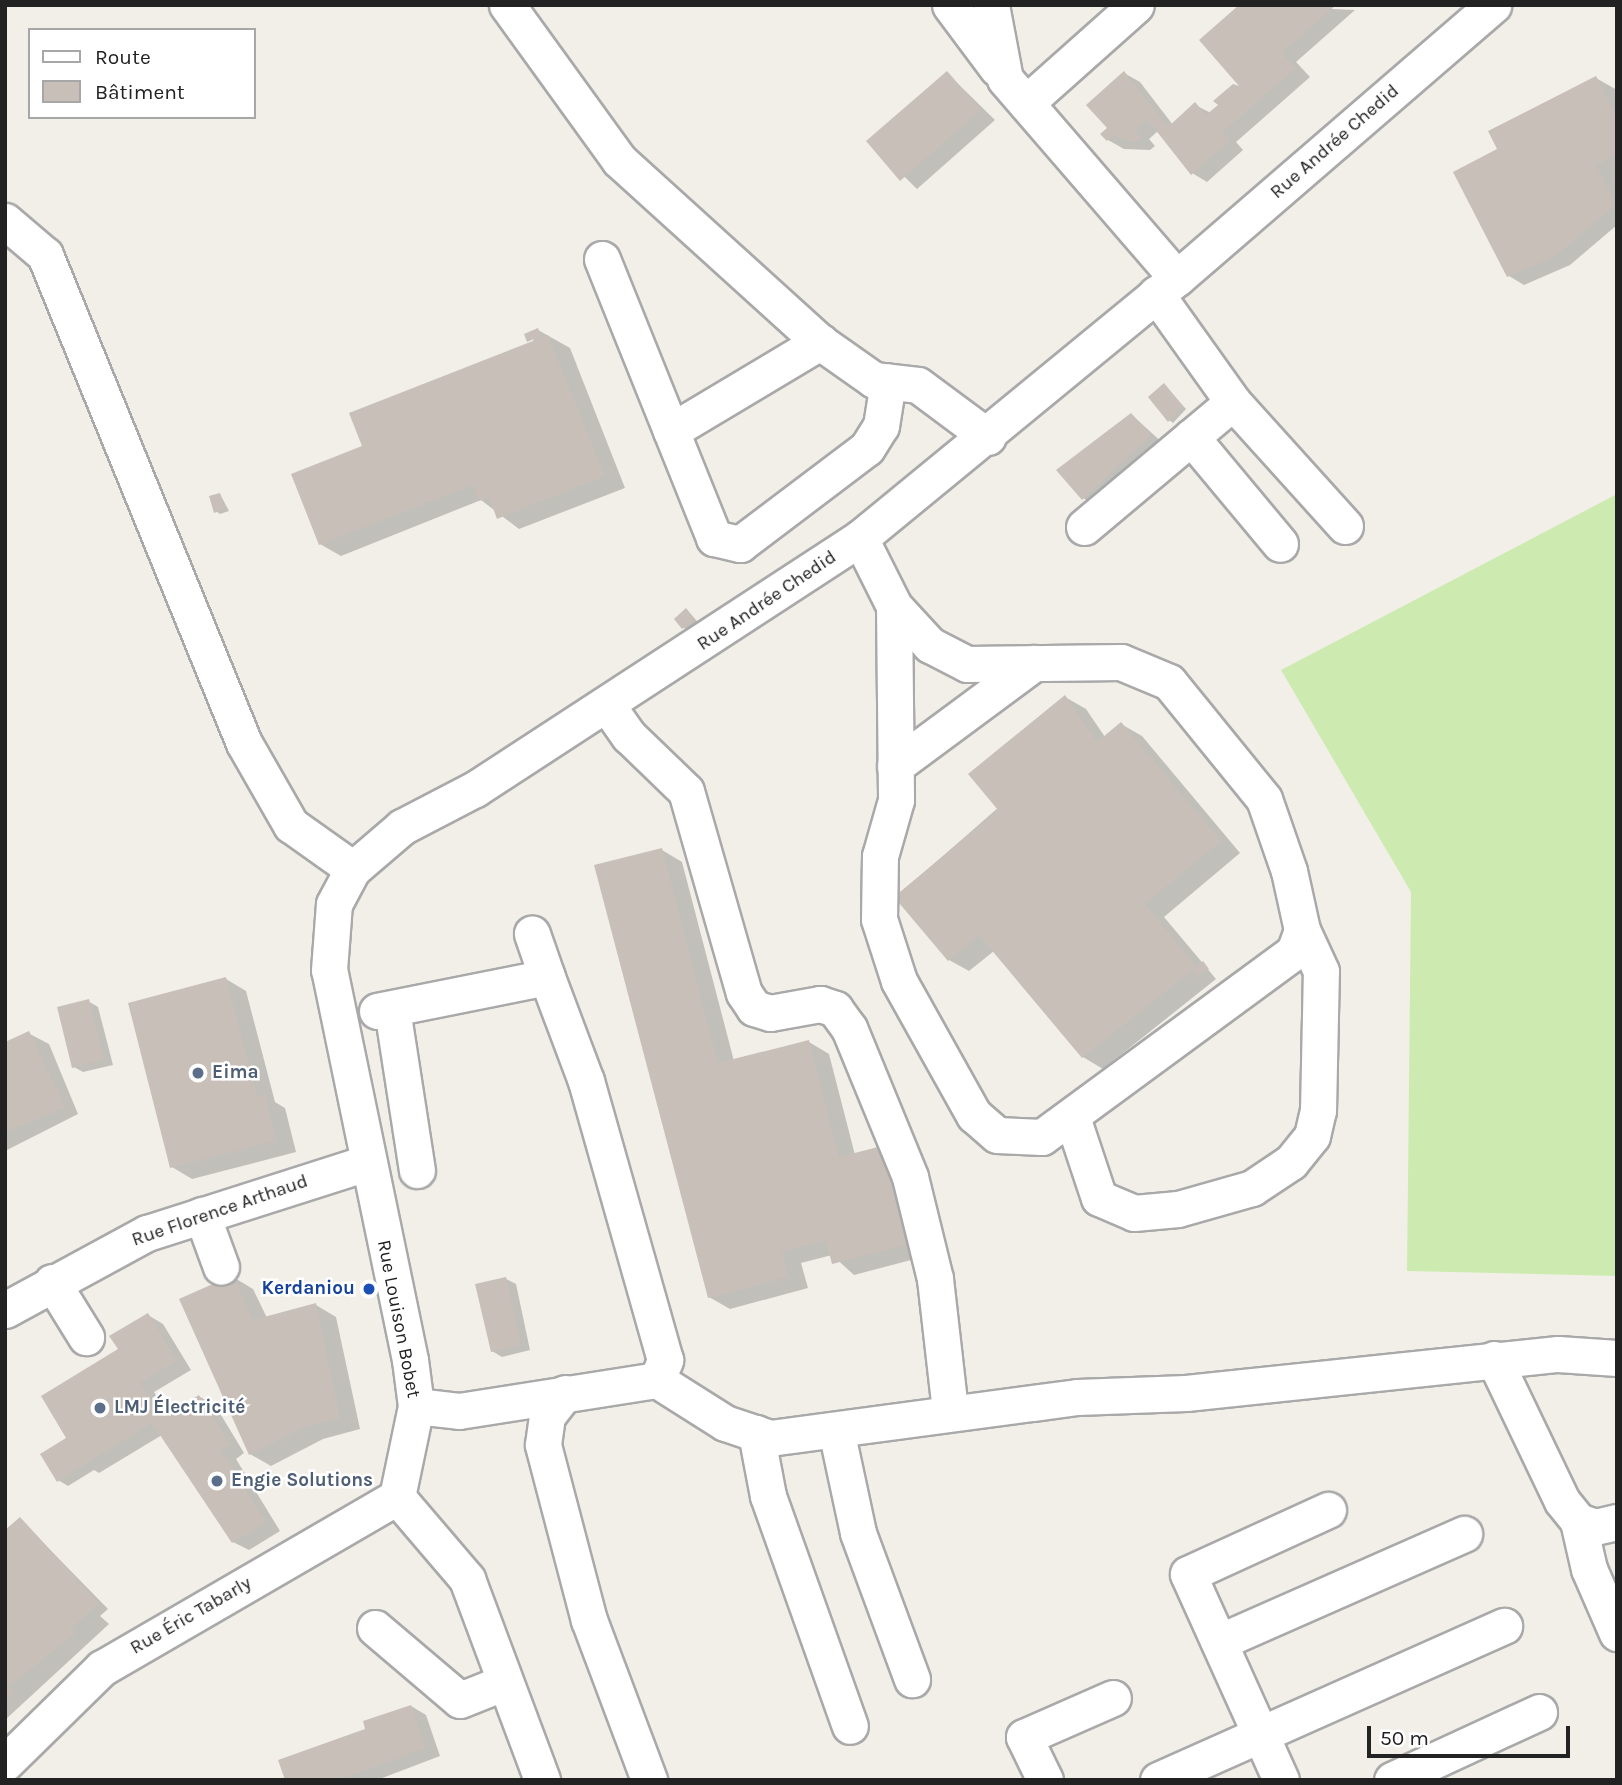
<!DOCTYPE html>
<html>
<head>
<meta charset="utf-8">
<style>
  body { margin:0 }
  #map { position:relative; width:1622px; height:1785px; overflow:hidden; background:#f2efe9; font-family:Karla,sans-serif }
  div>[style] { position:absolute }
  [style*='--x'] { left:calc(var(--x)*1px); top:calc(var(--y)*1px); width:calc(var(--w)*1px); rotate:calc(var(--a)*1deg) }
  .grass>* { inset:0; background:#cdebb0 }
  .shadow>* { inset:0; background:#0003 }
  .building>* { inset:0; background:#c7bfb8 }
  .roads { filter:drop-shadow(2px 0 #a9a9a9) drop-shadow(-2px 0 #a9a9a9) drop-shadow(0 2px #a9a9a9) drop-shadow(0 -2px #a9a9a9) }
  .minor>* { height:35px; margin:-17.5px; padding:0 17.5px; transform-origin:17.5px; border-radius:17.5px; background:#fff }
  .dots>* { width:19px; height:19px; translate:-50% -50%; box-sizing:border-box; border:4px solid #fff; border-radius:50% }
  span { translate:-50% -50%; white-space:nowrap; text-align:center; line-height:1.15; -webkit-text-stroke:5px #fff; paint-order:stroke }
  .street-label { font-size:19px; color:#222 }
  .service-label { font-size:19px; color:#4e5e75; font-weight:700 }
  .left { translate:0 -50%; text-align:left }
  .transit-label { font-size:19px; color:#164399; font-weight:700 }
  .right { translate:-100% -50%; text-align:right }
  .frame { position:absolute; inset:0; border:7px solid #222; pointer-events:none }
  .legend { position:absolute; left:28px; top:28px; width:228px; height:91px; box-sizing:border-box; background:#fff; border:2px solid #a7a7a7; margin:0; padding:9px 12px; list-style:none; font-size:21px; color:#222 }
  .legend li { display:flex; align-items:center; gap:14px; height:35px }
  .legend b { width:35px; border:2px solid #a7a7a7 }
  .scale { position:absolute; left:1367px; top:1726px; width:203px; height:32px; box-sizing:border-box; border:4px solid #222; border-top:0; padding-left:9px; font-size:21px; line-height:24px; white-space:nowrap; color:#222; -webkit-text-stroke:5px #fff; paint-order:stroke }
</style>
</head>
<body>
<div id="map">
  <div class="grass">
    <div style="clip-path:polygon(1617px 494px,1617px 1276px,1407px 1271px,1411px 892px,1281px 670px)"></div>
  </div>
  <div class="shadow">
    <div style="clip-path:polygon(1241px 5px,1355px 10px,1296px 62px,1310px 77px,1236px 142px,1243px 150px,1207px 182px,1192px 173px,1158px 131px,1149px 139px,1155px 146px,1150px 150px,1124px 149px,1108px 140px,1124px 73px,1140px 82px,1173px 125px,1195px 105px,1211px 113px,1245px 90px)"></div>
    <div style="clip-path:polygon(947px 73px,995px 120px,917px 189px,868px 141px)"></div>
    <div style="clip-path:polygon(1596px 78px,1617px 90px,1617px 225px,1570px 265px,1524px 285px,1509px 276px,1499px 150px)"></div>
    <div style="clip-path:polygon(538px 330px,570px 348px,625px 488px,519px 529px,481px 500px,341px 556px,320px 544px,364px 447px,532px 343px)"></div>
    <div style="clip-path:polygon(1164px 385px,1186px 409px,1173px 423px,1169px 420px)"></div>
    <div style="clip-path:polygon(1132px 415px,1165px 445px,1098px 507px,1083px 498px)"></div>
    <div style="clip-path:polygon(220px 494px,229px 511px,220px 514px,216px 511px)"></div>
    <div style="clip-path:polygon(686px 610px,698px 622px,687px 630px,683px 627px)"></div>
    <div style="clip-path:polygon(1065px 697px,1086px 709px,1105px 737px,1121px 724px,1142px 736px,1240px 853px,1164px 917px,1216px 979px,1103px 1069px,1083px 1057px,994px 951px,969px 971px,949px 960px,896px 897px,999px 807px)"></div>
    <div style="clip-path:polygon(662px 850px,682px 862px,734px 1061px,809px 1042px,829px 1054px,855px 1155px,930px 1255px,854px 1275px,832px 1255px,801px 1263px,808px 1288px,730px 1309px,709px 1297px)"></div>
    <div style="clip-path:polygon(226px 979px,246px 991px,275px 1102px,285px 1108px,296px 1152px,192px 1179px,172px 1167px)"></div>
    <div style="clip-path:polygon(88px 1001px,98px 1007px,113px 1065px,83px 1072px,74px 1067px)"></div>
    <div style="clip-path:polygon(28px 1033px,49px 1044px,78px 1114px,5px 1151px,5px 1044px)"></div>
    <div style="clip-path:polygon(233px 1277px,253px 1289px,267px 1318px,316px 1305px,336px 1317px,360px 1429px,323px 1439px,271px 1466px,250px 1454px)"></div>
    <div style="clip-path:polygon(506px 1279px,516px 1284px,530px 1350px,502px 1357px,492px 1351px)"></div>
    <div style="clip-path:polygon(148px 1315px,163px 1324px,191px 1370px,154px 1392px,169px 1416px,200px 1397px,215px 1405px,244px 1453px,236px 1459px,280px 1531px,249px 1550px,233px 1542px,162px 1435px,99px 1473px,94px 1470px,68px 1486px,58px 1480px,68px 1439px)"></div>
    <div style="clip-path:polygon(20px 1519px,108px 1609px,100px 1616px,109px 1624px,5px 1720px,5px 1533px)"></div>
    <div style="clip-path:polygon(411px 1706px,426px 1715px,440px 1756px,377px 1780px,286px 1780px)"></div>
  </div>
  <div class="building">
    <div style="clip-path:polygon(1239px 5px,1336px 5px,1282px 53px,1296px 68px,1222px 133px,1229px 141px,1191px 175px,1147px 119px,1135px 130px,1141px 137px,1134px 143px,1113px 135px,1107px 141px,1100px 134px,1107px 128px,1086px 105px,1124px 71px,1168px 127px,1195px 102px,1206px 115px,1218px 105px,1213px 101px,1233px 84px,1239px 86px,1199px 40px)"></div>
    <div style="clip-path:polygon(947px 71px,981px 110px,900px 181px,866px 141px)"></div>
    <div style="clip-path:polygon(1596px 76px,1617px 116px,1617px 155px,1596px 165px,1616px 204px,1554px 257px,1507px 277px,1453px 172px,1497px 149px,1488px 131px)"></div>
    <div style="clip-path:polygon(538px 328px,541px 336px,527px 342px,524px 334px)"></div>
    <div style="clip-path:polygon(548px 335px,605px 476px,497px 519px,489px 497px,479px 501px,473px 485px,319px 545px,291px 474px,362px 446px,349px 413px)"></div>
    <div style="clip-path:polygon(1164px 383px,1183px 406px,1168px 422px,1148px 397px)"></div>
    <div style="clip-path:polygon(1131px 413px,1151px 435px,1082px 500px,1056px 470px)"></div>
    <div style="clip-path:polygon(220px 493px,225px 509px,214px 513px,209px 496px)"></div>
    <div style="clip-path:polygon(686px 608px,695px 619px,682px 629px,674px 619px)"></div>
    <div style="clip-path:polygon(1065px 695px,1097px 742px,1121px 722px,1221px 841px,1145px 904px,1196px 966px,1203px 961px,1209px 969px,1197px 978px,1191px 971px,1082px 1058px,979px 935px,948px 961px,894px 897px,998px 810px,968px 774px)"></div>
    <div style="clip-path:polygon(662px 848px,718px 1063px,809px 1040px,839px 1157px,886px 1145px,911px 1244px,832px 1264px,826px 1240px,782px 1252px,788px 1277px,708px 1298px,594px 865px)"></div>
    <div style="clip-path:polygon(226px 977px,257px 1096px,265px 1094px,276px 1141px,170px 1168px,128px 1003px)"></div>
    <div style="clip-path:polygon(89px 999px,104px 1060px,72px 1068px,57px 1007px)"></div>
    <div style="clip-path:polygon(29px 1031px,66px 1108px,5px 1132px,5px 1042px)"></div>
    <div style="clip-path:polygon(233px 1275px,253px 1320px,316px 1303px,340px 1418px,302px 1428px,249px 1455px,179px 1299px)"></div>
    <div style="clip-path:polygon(506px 1277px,521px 1345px,491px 1352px,475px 1284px)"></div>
    <div style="clip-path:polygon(148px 1313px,177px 1361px,140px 1383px,161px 1418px,199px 1395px,230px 1444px,221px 1450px,266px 1522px,232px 1543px,152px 1423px,57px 1482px,40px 1454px,66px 1438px,41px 1396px,118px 1349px,109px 1336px)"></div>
    <div style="clip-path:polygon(20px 1517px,99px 1603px,71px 1629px,75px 1634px,8px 1687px,15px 1693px,5px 1702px,5px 1530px)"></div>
    <div style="clip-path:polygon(411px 1705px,426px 1748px,339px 1780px,285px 1780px,278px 1760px,365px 1729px,363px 1721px)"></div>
  </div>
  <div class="roads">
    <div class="minor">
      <div style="--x:507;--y:5;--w:191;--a:54.1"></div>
      <div style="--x:619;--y:160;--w:271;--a:42.2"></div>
      <div style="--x:820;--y:342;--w:66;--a:35.1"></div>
      <div style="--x:874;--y:380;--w:44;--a:6.5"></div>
      <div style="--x:918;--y:385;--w:87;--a:36.6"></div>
      <div style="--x:950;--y:5;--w:79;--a:53.3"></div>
      <div style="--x:991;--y:5;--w:75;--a:79.3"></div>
      <div style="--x:1005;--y:79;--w:263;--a:49.2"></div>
      <div style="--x:1026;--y:103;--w:147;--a:-41.7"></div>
      <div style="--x:5;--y:221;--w:52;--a:40.4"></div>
      <div style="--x:45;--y:255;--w:527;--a:67.82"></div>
      <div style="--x:244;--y:743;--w:95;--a:60.2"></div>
      <div style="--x:291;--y:825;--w:76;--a:35.4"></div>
      <div style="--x:602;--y:259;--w:301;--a:68.1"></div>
      <div style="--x:714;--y:538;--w:27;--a:13"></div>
      <div style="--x:740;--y:544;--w:159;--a:-37.1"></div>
      <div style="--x:867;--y:448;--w:26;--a:-58"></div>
      <div style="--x:881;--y:426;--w:45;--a:-81"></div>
      <div style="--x:1156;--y:294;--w:133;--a:54.5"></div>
      <div style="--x:1233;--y:402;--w:167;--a:47.9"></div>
      <div style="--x:671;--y:431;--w:174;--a:-30.9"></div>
      <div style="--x:1191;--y:437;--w:139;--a:50.2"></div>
      <div style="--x:1084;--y:527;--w:194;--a:-40"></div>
      <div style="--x:860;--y:538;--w:76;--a:63.4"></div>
      <div style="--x:894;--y:606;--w:194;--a:89.4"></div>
      <div style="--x:896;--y:800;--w:58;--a:105.9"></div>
      <div style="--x:880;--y:856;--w:63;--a:90.9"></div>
      <div style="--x:879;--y:919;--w:65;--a:72.1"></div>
      <div style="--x:899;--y:981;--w:154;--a:60.8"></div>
      <div style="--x:974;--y:1115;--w:30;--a:41"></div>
      <div style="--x:997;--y:1135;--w:45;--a:2.5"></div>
      <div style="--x:1042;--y:1137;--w:313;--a:-36.3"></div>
      <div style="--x:1294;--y:952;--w:23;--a:-70"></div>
      <div style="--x:1302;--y:930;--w:60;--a:-102.4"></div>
      <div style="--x:1289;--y:871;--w:76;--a:-109.1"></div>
      <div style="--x:1264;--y:799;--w:151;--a:-129.1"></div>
      <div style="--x:1169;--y:682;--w:52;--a:-157.4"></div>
      <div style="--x:1121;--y:662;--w:154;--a:179.3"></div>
      <div style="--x:967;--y:664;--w:42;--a:-152.8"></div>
      <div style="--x:930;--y:645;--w:53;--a:-132.7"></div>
      <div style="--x:607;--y:705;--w:38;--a:55"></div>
      <div style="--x:629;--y:736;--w:79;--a:44"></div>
      <div style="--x:686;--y:791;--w:210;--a:74"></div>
      <div style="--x:744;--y:993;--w:18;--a:56"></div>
      <div style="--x:754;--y:1008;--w:17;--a:17"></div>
      <div style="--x:770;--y:1013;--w:51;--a:-10.2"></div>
      <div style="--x:820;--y:1004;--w:16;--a:18"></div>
      <div style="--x:835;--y:1009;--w:24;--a:54"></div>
      <div style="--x:849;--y:1028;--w:161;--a:67.7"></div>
      <div style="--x:910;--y:1177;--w:105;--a:76.2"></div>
      <div style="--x:935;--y:1279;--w:133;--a:83.5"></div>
      <div style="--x:895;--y:766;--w:173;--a:-36.5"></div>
      <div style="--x:392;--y:1009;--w:163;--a:81.2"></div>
      <div style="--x:377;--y:1011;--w:173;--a:-11.3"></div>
      <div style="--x:547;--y:977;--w:46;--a:-109.2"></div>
      <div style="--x:1073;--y:1120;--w:82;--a:71.6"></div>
      <div style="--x:1099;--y:1198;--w:38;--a:23"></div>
      <div style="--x:1134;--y:1213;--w:44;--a:-5.2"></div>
      <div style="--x:1178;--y:1209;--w:77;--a:-15.8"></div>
      <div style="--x:1252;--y:1188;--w:47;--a:-33.7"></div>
      <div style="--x:1291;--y:1162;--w:33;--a:-51"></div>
      <div style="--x:1312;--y:1136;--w:26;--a:-77"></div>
      <div style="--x:1318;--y:1111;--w:140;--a:-88.8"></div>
      <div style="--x:1321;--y:971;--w:45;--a:-114.9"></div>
      <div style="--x:202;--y:1215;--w:55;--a:69.9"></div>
      <div style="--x:52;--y:1282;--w:65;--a:58.3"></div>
      <div style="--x:5;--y:1310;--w:162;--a:-28.5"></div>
      <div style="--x:147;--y:1233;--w:230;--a:-17.7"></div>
      <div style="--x:1494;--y:1359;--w:157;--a:64.4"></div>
      <div style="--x:1562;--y:1501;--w:26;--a:51"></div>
      <div style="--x:1578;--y:1521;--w:18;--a:19"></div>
      <div style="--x:1595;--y:1527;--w:23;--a:-13"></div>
      <div style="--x:657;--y:1380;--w:80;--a:32.3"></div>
      <div style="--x:725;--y:1423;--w:47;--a:18.4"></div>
      <div style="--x:770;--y:1438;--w:310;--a:-7.6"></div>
      <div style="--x:1077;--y:1397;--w:109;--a:-2.1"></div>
      <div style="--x:1186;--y:1393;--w:374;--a:-6"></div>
      <div style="--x:1558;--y:1354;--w:59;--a:3.9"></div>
      <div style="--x:565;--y:1393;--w:29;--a:128"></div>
      <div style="--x:547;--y:1416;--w:29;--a:98"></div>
      <div style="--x:543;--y:1445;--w:181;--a:75.3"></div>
      <div style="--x:589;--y:1620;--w:171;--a:69.4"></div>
      <div style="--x:416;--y:1406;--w:43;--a:6.6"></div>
      <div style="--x:459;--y:1411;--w:200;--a:-8.9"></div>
      <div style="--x:657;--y:1380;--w:22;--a:-68"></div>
      <div style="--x:665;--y:1360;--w:290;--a:-105.8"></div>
      <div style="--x:586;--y:1081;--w:111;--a:-110.6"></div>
      <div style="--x:836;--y:1430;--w:105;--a:77.9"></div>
      <div style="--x:858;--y:1533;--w:156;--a:69.7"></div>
      <div style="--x:756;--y:1433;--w:64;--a:79.2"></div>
      <div style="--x:768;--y:1496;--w:244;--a:70.4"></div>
      <div style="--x:397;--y:1497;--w:93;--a:-78.2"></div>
      <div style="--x:416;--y:1406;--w:46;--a:-97.4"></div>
      <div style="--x:410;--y:1360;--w:398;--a:-101.7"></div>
      <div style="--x:329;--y:970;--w:66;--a:-85.7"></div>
      <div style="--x:334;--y:904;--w:40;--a:-62"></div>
      <div style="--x:353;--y:869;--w:65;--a:-40.6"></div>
      <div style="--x:402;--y:827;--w:82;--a:-27.5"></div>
      <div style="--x:475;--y:789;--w:460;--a:-33.1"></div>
      <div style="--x:860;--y:538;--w:410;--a:-39.4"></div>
      <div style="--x:1177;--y:278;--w:418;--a:-40.8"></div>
      <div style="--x:397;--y:1497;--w:108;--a:49.5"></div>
      <div style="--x:467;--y:1579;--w:215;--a:69.5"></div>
      <div style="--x:1578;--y:1521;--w:49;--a:77.1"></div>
      <div style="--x:1589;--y:1569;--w:70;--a:66.4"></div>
      <div style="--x:375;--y:1628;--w:111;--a:40.3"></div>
      <div style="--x:460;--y:1700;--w:48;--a:-21.8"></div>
      <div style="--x:1219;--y:1642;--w:268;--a:-23.8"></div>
      <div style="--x:5;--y:1763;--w:136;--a:-44.4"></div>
      <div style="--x:102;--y:1668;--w:341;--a:-30.1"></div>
      <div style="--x:1045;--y:1780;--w:48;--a:-116"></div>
      <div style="--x:1024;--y:1737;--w:97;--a:-23.7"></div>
      <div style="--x:1158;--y:1780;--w:379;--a:-24"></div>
      <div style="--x:1281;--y:1780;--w:226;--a:-114.3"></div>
      <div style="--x:1188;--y:1574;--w:154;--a:-24.6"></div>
      <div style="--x:1392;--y:1780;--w:162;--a:-24.8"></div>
    </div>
  </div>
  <div class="dots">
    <div style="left:198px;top:1073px;background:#5c6f8a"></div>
    <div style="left:369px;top:1289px;background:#1a4fb4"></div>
    <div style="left:100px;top:1408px;background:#5c6f8a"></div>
    <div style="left:217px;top:1481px;background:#5c6f8a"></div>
  </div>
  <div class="street-label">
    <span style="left:1335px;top:142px;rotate:-41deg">Rue Andrée Chedid</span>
    <span style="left:767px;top:601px;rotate:-34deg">Rue Andrée Chedid</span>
    <span style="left:220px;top:1211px;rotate:-19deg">Rue Florence Arthaud</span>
    <span style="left:398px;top:1319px;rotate:79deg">Rue Louison Bobet</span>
    <span style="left:191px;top:1616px;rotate:-30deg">Rue Éric Tabarly</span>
  </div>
  <div class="service-label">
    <span class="left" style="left:212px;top:1073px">Eima</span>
    <span class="left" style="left:114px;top:1408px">LMJ Électricité</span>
    <span class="left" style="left:231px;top:1481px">Engie Solutions</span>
  </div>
  <div class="transit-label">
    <span class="right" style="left:355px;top:1289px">Kerdaniou</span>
  </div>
  <div class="frame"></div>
  <ul class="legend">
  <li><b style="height:9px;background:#fff"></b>Route</li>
  <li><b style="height:19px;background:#c7bfb8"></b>Bâtiment</li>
  </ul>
  <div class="scale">50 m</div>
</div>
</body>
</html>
